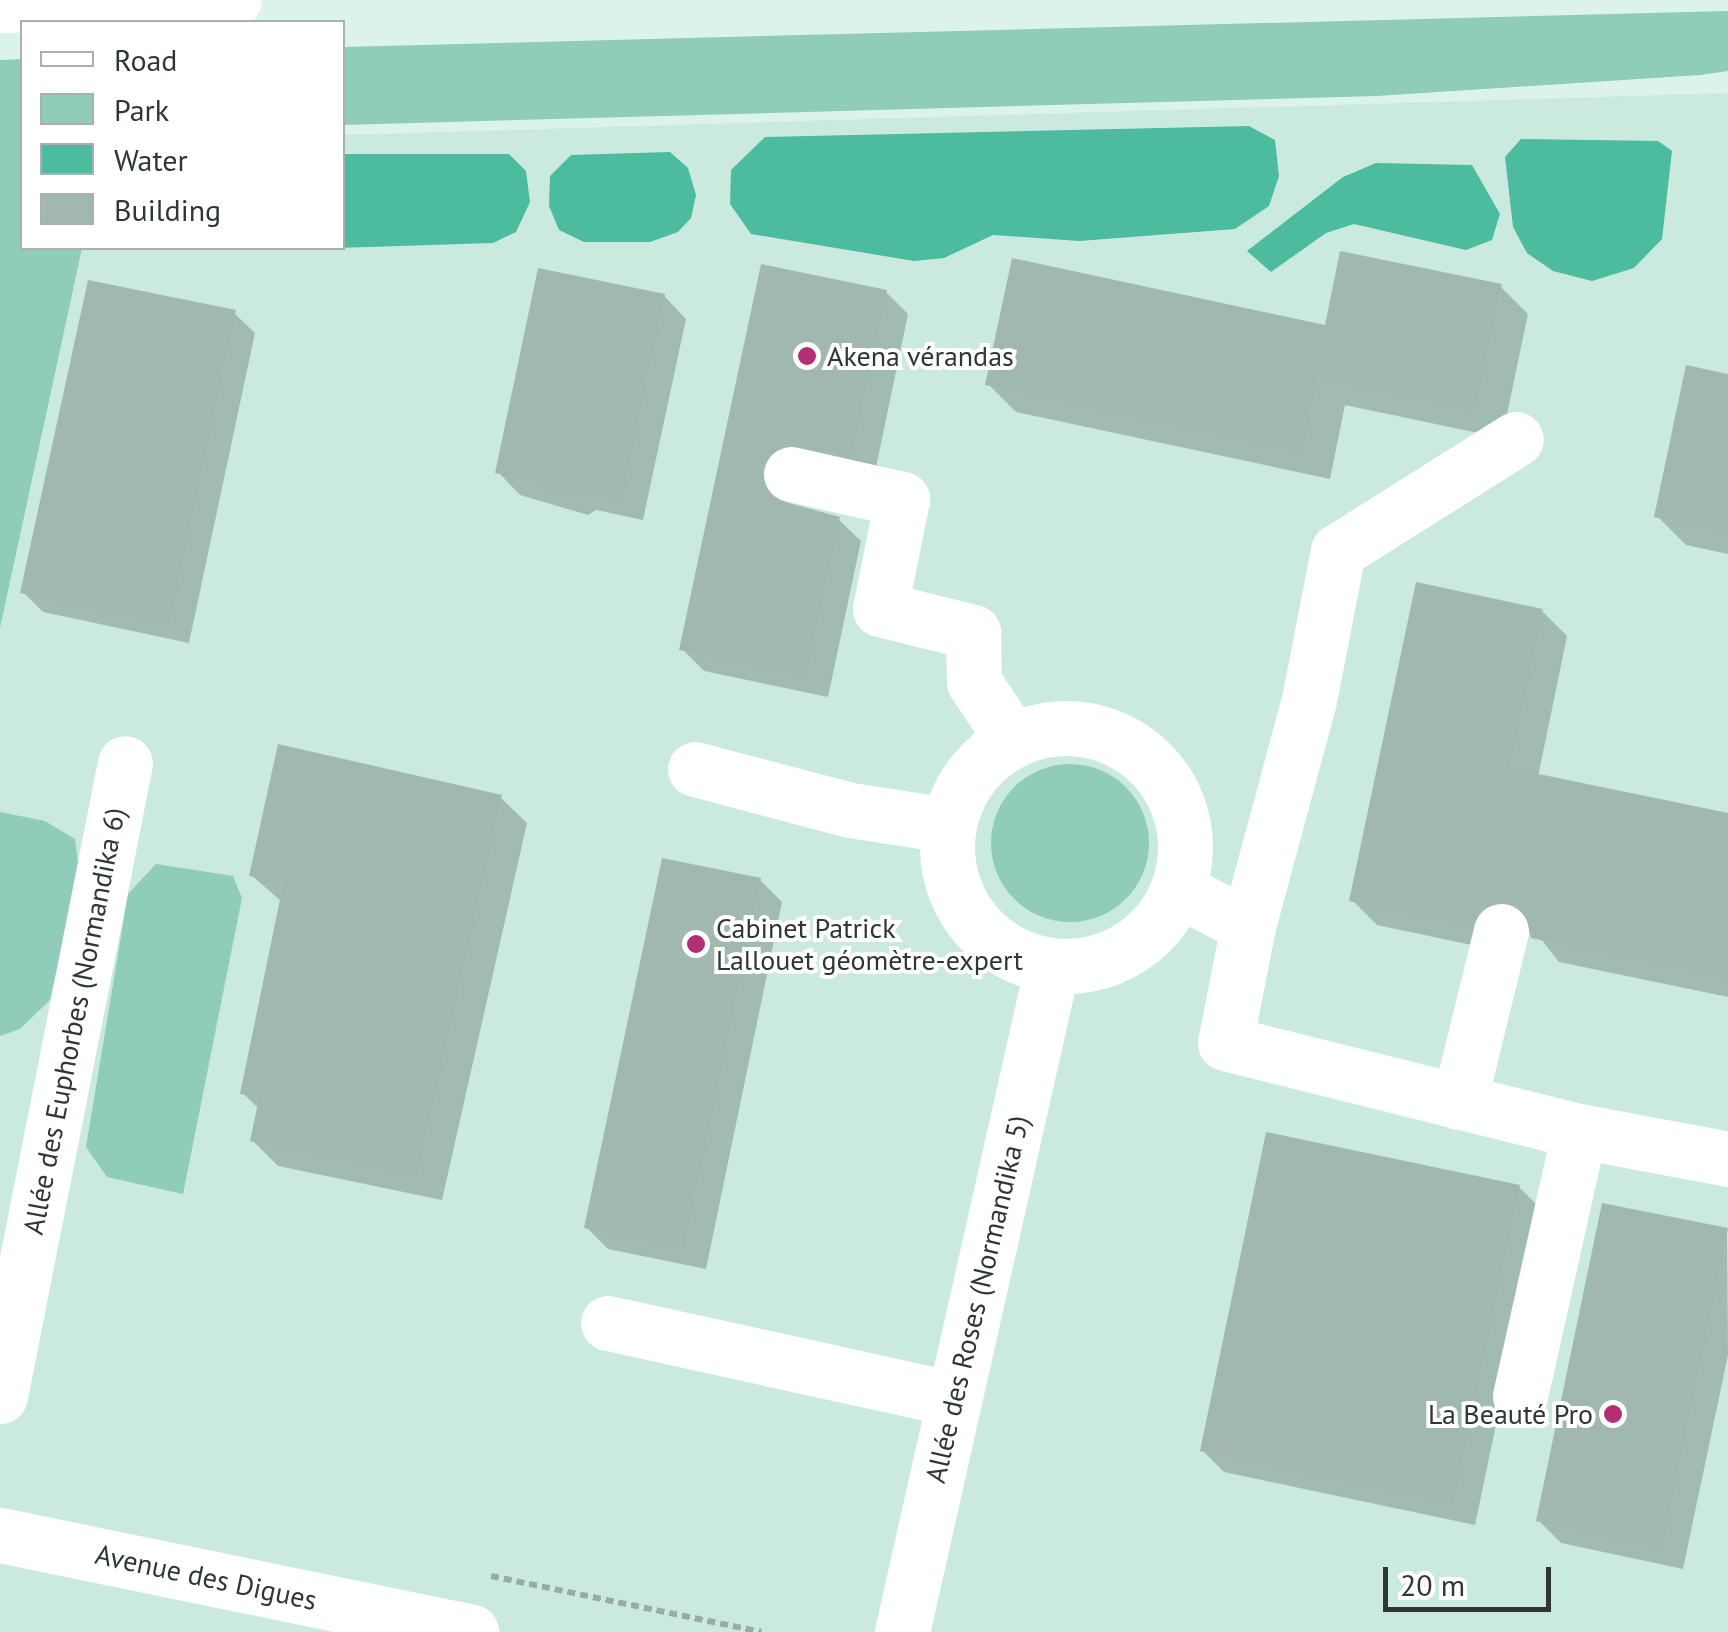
<!DOCTYPE html>
<html>
<head>
<meta charset="utf-8">
<style>
  body { margin:0 }
  #map { position:relative; width:1728px; height:1632px; overflow:hidden; background:#dcf3eb; font-family:"PT Sans",sans-serif }
  div>[style] { position:absolute }
  [style*='--x'] { left:calc(var(--x)*1px); top:calc(var(--y)*1px); width:calc(var(--w)*1px); rotate:calc(var(--a)*1deg) }
  .built>* { inset:0; background:#caeae0 }
  .green>* { inset:0; background:#8fccb9 }
  .round { border-radius:50% }
  .water>* { inset:0; background:#4cbb9e }
  .shadow>* { inset:0; background:#0003 }
  .building>* { inset:0; background:#a1b8b0 }
  .path>* { height:6px; margin-top:-3px; transform-origin:0; background:repeating-linear-gradient(90deg,#99aba5 0 8px,transparent 0 13px) }
  .minor>* { height:55px; margin:-27.5px; padding:0 27.5px; transform-origin:27.5px; border-radius:27.5px; background:#fff }
  .minor>.ring { margin:-27.5px; padding:0; box-sizing:content-box; background:none; border:55px solid #fff; border-radius:50% }
  .highway>* { height:55px; margin:-27.5px; padding:0 27.5px; transform-origin:27.5px; border-radius:27.5px; background:#fff }
  .dots>* { width:28px; height:28px; translate:-50% -50%; box-sizing:border-box; border:5px solid #fff; border-radius:50% }
  span { translate:-50% -50%; white-space:nowrap; text-align:center; line-height:1.15; -webkit-text-stroke:8px #fff; paint-order:stroke }
  .poi-label { font-size:28px; color:#2e3734 }
  .left { translate:0 -50%; text-align:left }
  .right { translate:-100% -50%; text-align:right }
  .street-label { font-size:28px; color:#2e3734 }
  .legend { position:absolute; left:20px; top:20px; width:325px; height:230px; box-sizing:border-box; background:#fff; border:2px solid #abafae; margin:0; padding:12px 18px; list-style:none; font-size:30px; color:#2e3734 }
  .legend li { display:flex; align-items:center; gap:20px; height:50px }
  .legend b { width:50px; border:2px solid #abafae }
  .scale { position:absolute; left:1383px; top:1567px; width:168px; height:45px; box-sizing:border-box; border:5px solid #2e3734; border-top:0; padding-left:12px; font-size:30px; line-height:35px; white-space:nowrap; color:#2e3734; -webkit-text-stroke:8px #fff; paint-order:stroke }
</style>
</head>
<body>
<div id="map">
  <div class="built">
    <div style="clip-path:polygon(1728px 93px,1728px 1632px,0 1632px,0 146px,22px 248px,342px 248px,343px 135px)"></div>
  </div>
  <div class="green">
    <div style="clip-path:polygon(1728px 11px,1728px 71px,1700px 75px,1377px 96px,343px 125px,343px 47px)"></div>
    <div style="clip-path:polygon(22px 59px,22px 248px,82px 248px,0 628px,0 60px)"></div>
    <div class="round" style="left:991px;top:764px;width:158px;height:158px"></div>
    <div style="clip-path:polygon(0 812px,45px 821px,75px 839px,79px 871px,50px 1000px,20px 1029px,0 1036px)"></div>
    <div style="clip-path:polygon(156px 864px,233px 876px,242px 898px,183px 1194px,107px 1177px,86px 1147px,128px 894px)"></div>
  </div>
  <div class="water">
    <div style="clip-path:polygon(1249px 126px,1275px 140px,1279px 176px,1269px 206px,1235px 229px,1079px 241px,993px 235px,944px 258px,914px 261px,751px 234px,730px 204px,731px 170px,765px 137px)"></div>
    <div style="clip-path:polygon(1521px 139px,1658px 141px,1672px 151px,1662px 239px,1634px 268px,1592px 281px,1553px 271px,1527px 253px,1513px 227px,1505px 157px)"></div>
    <div style="clip-path:polygon(670px 152px,688px 168px,696px 195px,691px 218px,678px 232px,650px 242px,584px 242px,559px 230px,549px 206px,550px 176px,571px 155px)"></div>
    <div style="clip-path:polygon(343px 154px,509px 154px,526px 171px,530px 202px,516px 232px,493px 243px,305px 249px,342px 248px)"></div>
    <div style="clip-path:polygon(1376px 163px,1472px 165px,1500px 214px,1492px 240px,1466px 250px,1354px 224px,1326px 233px,1271px 272px,1247px 251px,1343px 177px)"></div>
  </div>
  <div class="shadow">
    <div style="clip-path:polygon(763px 267px,886px 292px,908px 314px,874px 477px,781px 491px,786px 504px,838px 519px,861px 541px,828px 697px,704px 671px,682px 649px)"></div>
    <div style="clip-path:polygon(1500px 286px,1528px 314px,1502px 438px,1345px 405px,1330px 479px,1016px 412px,988px 384px,1327px 328px)"></div>
    <div style="clip-path:polygon(664px 296px,686px 319px,643px 520px,596px 510px,588px 515px,520px 495px,498px 472px)"></div>
    <div style="clip-path:polygon(234px 313px,255px 333px,189px 643px,43px 612px,23px 592px)"></div>
    <div style="clip-path:polygon(1728px 377px,1728px 554px,1686px 545px,1657px 516px)"></div>
    <div style="clip-path:polygon(1542px 611px,1567px 636px,1538px 777px,1728px 816px,1728px 997px,1559px 962px,1531px 926px,1504px 933px,1495px 950px,1377px 925px,1352px 900px)"></div>
    <div style="clip-path:polygon(501px 798px,527px 823px,442px 1200px,278px 1166px,252px 1140px,259px 1109px,243px 1093px,282px 902px,251px 875px)"></div>
    <div style="clip-path:polygon(760px 880px,782px 902px,706px 1269px,608px 1249px,586px 1227px)"></div>
    <div style="clip-path:polygon(1519px 1187px,1541px 1209px,1475px 1525px,1224px 1472px,1202px 1450px)"></div>
    <div style="clip-path:polygon(1727px 1231px,1728px 1355px,1683px 1569px,1561px 1543px,1539px 1521px)"></div>
  </div>
  <div class="building">
    <div style="clip-path:polygon(1340px 251px,1502px 284px,1475px 411px,1318px 378px,1303px 452px,985px 385px,1012px 258px,1325px 325px)"></div>
    <div style="clip-path:polygon(761px 264px,887px 290px,852px 456px,783px 444px,760px 468px,771px 498px,840px 517px,806px 676px,679px 650px)"></div>
    <div style="clip-path:polygon(538px 268px,665px 294px,622px 499px,543px 489px,538px 482px,495px 473px)"></div>
    <div style="clip-path:polygon(88px 280px,236px 310px,169px 625px,20px 593px)"></div>
    <div style="clip-path:polygon(1686px 365px,1728px 374px,1728px 533px,1654px 517px)"></div>
    <div style="clip-path:polygon(1416px 582px,1543px 609px,1510px 768px,1728px 813px,1728px 978px,1531px 938px,1523px 909px,1507px 901px,1479px 909px,1470px 926px,1349px 901px)"></div>
    <div style="clip-path:polygon(278px 744px,502px 795px,417px 1175px,250px 1141px,259px 1098px,240px 1094px,283px 885px,249px 876px)"></div>
    <div style="clip-path:polygon(662px 858px,761px 878px,684px 1248px,584px 1228px)"></div>
    <div style="clip-path:polygon(1266px 1132px,1520px 1185px,1453px 1504px,1200px 1451px)"></div>
    <div style="clip-path:polygon(1602px 1203px,1728px 1228px,1662px 1548px,1536px 1521px)"></div>
  </div>
  <div class="path">
    <div style="--x:491;--y:1576;--w:276;--a:11.7"></div>
  </div>
  <div class="minor">
    <div style="--x:791;--y:474;--w:114;--a:12.7"></div>
    <div style="--x:902;--y:499;--w:112;--a:101.3"></div>
    <div style="--x:880;--y:609;--w:96;--a:13.9"></div>
    <div style="--x:973;--y:632;--w:50;--a:88.9"></div>
    <div style="--x:974;--y:682;--w:69;--a:56.3"></div>
    <div class="ring" style="left:947px;top:728px;width:183px;height:183px"></div>
    <div style="--x:695;--y:769;--w:160;--a:14.8"></div>
    <div style="--x:850;--y:810;--w:99;--a:8.7"></div>
    <div style="--x:1179;--y:890;--w:78;--a:27.6"></div>
    <div style="--x:1248;--y:926;--w:119;--a:101.1"></div>
    <div style="--x:1225;--y:1043;--w:365;--a:14"></div>
    <div style="--x:1579;--y:1131;--w:152;--a:10.6"></div>
    <div style="--x:1248;--y:926;--w:234;--a:-74.9"></div>
    <div style="--x:1309;--y:700;--w:152;--a:-79"></div>
    <div style="--x:1338;--y:551;--w:210;--a:-32.2"></div>
    <div style="--x:1459;--y:1102;--w:176;--a:-76.2"></div>
    <div style="--x:608;--y:1323;--w:354;--a:12.4"></div>
    <div style="--x:0;--y:1396;--w:645;--a:-78.83"></div>
    <div style="--x:1520;--y:1396;--w:271;--a:-77.4"></div>
    <div style="--x:0;--y:1535;--w:481;--a:11.6"></div>
    <div style="--x:902;--y:1632;--w:683;--a:-77.31"></div>
  </div>
  <div class="highway">
    <div style="--x:0;--y:5;--w:234;--a:-1.2"></div>
  </div>
  <div class="dots">
    <div style="left:807px;top:356px;background:#b32e74"></div>
    <div style="left:696px;top:944px;background:#b32e74"></div>
    <div style="left:1613px;top:1414px;background:#b32e74"></div>
  </div>
  <div class="poi-label">
    <span class="left" style="left:827px;top:356px">Akena vérandas</span>
    <span class="left" style="left:716px;top:944px">Cabinet Patrick<br>Lallouet géomètre-expert</span>
    <span class="right" style="left:1593px;top:1414px">La Beauté Pro</span>
  </div>
  <div class="street-label">
    <span style="left:74px;top:1021px;rotate:-79deg">Allée des Euphorbes (Normandika 6)</span>
    <span style="left:977px;top:1299px;rotate:-77deg">Allée des Roses (Normandika 5)</span>
    <span style="left:206px;top:1577px;rotate:12deg">Avenue des Digues</span>
  </div>
  <ul class="legend">
  <li><b style="height:12px;background:#fff"></b>Road</li>
  <li><b style="height:28px;background:#8fccb9"></b>Park</li>
  <li><b style="height:28px;background:#4cbb9e"></b>Water</li>
  <li><b style="height:28px;background:#a1b8b0"></b>Building</li>
  </ul>
  <div class="scale">20 m</div>
</div>
</body>
</html>
